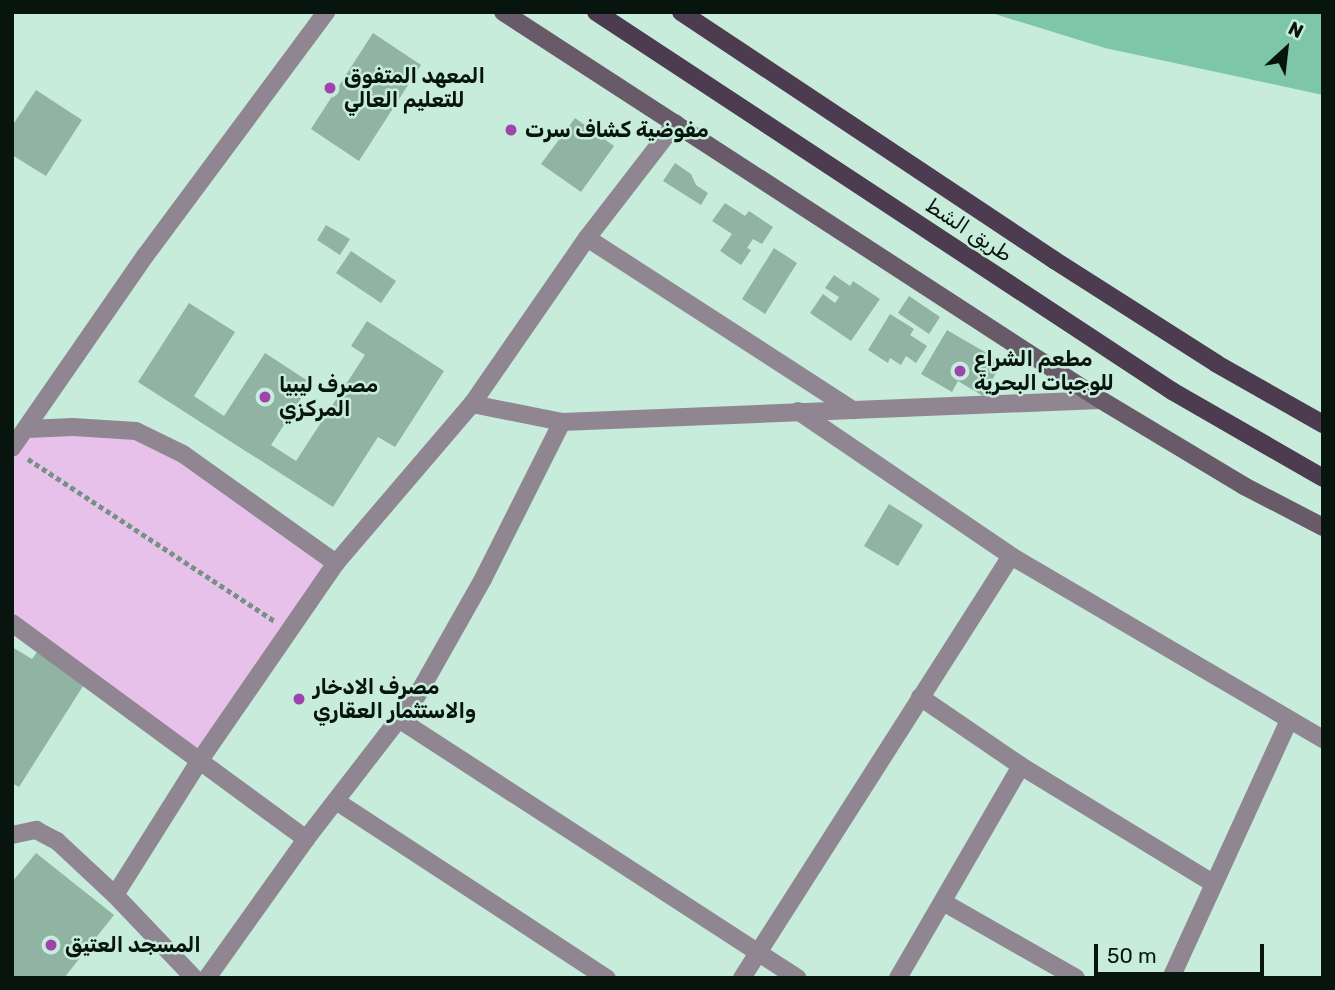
<!DOCTYPE html>
<html>
<head>
<meta charset="utf-8">
<style>
  body { margin:0 }
  #map { position:relative; width:1335px; height:990px; overflow:hidden; background:#c7ecdb; font-family:Rubik,Vazirmatn,sans-serif }
  div>[style] { position:absolute }
  [style*='--x'] { left:calc(var(--x)*1px); top:calc(var(--y)*1px); width:calc(var(--w)*1px); rotate:calc(var(--a)*1deg) }
  .green>* { inset:0; background:#e8c1eb }
  .water>* { inset:0; background:#7dc6a7 }
  .building>* { inset:0; background:#90b3a3 }
  .path>* { height:4.5px; margin-top:-2.25px; transform-origin:0; background:repeating-linear-gradient(90deg,#769185 0 5px,transparent 0 8.5px) }
  .street>* { height:18px; margin:-9px; padding:0 9px; transform-origin:9px; border-radius:9px; background:#908691 }
  .secondary>* { height:18px; margin:-9px; padding:0 9px; transform-origin:9px; border-radius:9px; background:#695a6a }
  .primary>* { height:18px; margin:-9px; padding:0 9px; transform-origin:9px; border-radius:9px; background:#4d3c4f }
  .dots>* { width:19px; height:19px; translate:-50% -50%; box-sizing:border-box; border:4px solid #c7ecdb; border-radius:50% }
  span { translate:-50% -50%; white-space:nowrap; text-align:center; line-height:1.15; -webkit-text-stroke:5px #c7ecdb; paint-order:stroke }
  .poi-label { font-size:21px; color:#08150f; font-weight:700 }
  .left { translate:0 -50%; text-align:left }
  .street-label { font-size:21px; color:#08150f }
  .frame { position:absolute; inset:0; border:14px solid #08150f; pointer-events:none }
  .north { position:absolute; left:1251px; top:14px; width:70px; height:70px; -webkit-text-stroke:5px #c7ecdb; paint-order:stroke; rotate:27deg; font-size:19px; font-weight:700; line-height:28px; text-align:center; color:#08150f }
  .north::after { content:''; display:block; margin:auto; width:24px; height:32px; background:#08150f; clip-path:polygon(50% 0,100% 100%,50% 72%,0 100%) }
  .scale { position:absolute; left:1094px; top:944px; width:170px; height:32px; box-sizing:border-box; border:4px solid #08150f; border-top:0; padding-left:9px; font-size:21px; line-height:24px; white-space:nowrap; color:#08150f; -webkit-text-stroke:5px #c7ecdb; paint-order:stroke }
</style>
</head>
<body>
<div id="map">
  <div class="green">
    <div style="clip-path:polygon(27px 429px,136px 431px,336px 563px,198px 763px,12px 623px,12px 448px)"></div>
  </div>
  <div class="water">
    <div style="clip-path:polygon(988px 12px,1323px 12px,1323px 95px,1105px 48px)"></div>
  </div>
  <div class="building">
    <div style="clip-path:polygon(373px 33px,421px 65px,359px 161px,311px 129px)"></div>
    <div style="clip-path:polygon(36px 90px,82px 120px,46px 176px,12px 155px,12px 126px)"></div>
    <div style="clip-path:polygon(575px 118px,614px 146px,581px 192px,541px 164px)"></div>
    <div style="clip-path:polygon(675px 163px,691px 174px,696px 185px,708px 193px,701px 205px,663px 181px)"></div>
    <div style="clip-path:polygon(725px 203px,745px 216px,749px 211px,773px 227px,762px 244px,753px 239px,747px 248px,751px 250px,741px 265px,720px 251px,732px 234px,712px 221px)"></div>
    <div style="clip-path:polygon(326px 225px,350px 239px,340px 255px,317px 240px)"></div>
    <div style="clip-path:polygon(774px 248px,797px 263px,765px 314px,742px 299px)"></div>
    <div style="clip-path:polygon(351px 251px,396px 281px,381px 303px,336px 273px)"></div>
    <div style="clip-path:polygon(834px 275px,850px 286px,853px 281px,880px 299px,851px 341px,810px 313px,823px 294px,835px 303px,839px 297px,825px 288px)"></div>
    <div style="clip-path:polygon(909px 296px,940px 317px,929px 334px,898px 313px)"></div>
    <div style="clip-path:polygon(189px 303px,235px 332px,194px 396px,224px 416px,265px 353px,311px 383px,271px 445px,296px 461px,365px 355px,351px 346px,367px 321px,444px 371px,395px 447px,378px 437px,333px 507px,138px 382px)"></div>
    <div style="clip-path:polygon(890px 314px,914px 329px,910px 335px,927px 346px,916px 363px,906px 356px,901px 365px,890px 358px,888px 363px,868px 350px)"></div>
    <div style="clip-path:polygon(947px 330px,1002px 362px,983px 396px,958px 381px,952px 392px,921px 374px)"></div>
    <div style="clip-path:polygon(889px 504px,923px 525px,898px 566px,864px 546px)"></div>
    <div style="clip-path:polygon(12px 647px,32px 659px,37px 652px,85px 683px,19px 787px,12px 783px)"></div>
    <div style="clip-path:polygon(36px 853px,114px 915px,64px 978px,16px 978px,12px 975px,12px 882px)"></div>
  </div>
  <div class="path">
    <div style="--x:28;--y:459;--w:295;--a:33.3"></div>
  </div>
  <div class="street">
    <div style="--x:587;--y:238;--w:317;--a:32.9"></div>
    <div style="--x:472;--y:404;--w:92;--a:11.3"></div>
    <div style="--x:562;--y:422;--w:539;--a:-2.34"></div>
    <div style="--x:798;--y:411;--w:258;--a:34.2"></div>
    <div style="--x:1011;--y:556;--w:362;--a:30.4"></div>
    <div style="--x:27;--y:429;--w:46;--a:-2.5"></div>
    <div style="--x:73;--y:427;--w:63;--a:3.6"></div>
    <div style="--x:136;--y:431;--w:52;--a:26.1"></div>
    <div style="--x:183;--y:454;--w:188;--a:35.5"></div>
    <div style="--x:12;--y:448;--w:234;--a:-55.3"></div>
    <div style="--x:145;--y:256;--w:304;--a:-53.4"></div>
    <div style="--x:12;--y:623;--w:365;--a:36.3"></div>
    <div style="--x:920;--y:697;--w:122;--a:34.3"></div>
    <div style="--x:1021;--y:766;--w:225;--a:31.4"></div>
    <div style="--x:400;--y:720;--w:474;--a:33"></div>
    <div style="--x:336;--y:801;--w:324;--a:33.2"></div>
    <div style="--x:12;--y:835;--w:25;--a:-12"></div>
    <div style="--x:36;--y:830;--w:24;--a:28"></div>
    <div style="--x:57;--y:841;--w:79;--a:43"></div>
    <div style="--x:115;--y:895;--w:115;--a:46.4"></div>
    <div style="--x:115;--y:895;--w:156;--a:-57.8"></div>
    <div style="--x:198;--y:763;--w:243;--a:-55.4"></div>
    <div style="--x:336;--y:563;--w:209;--a:-49.5"></div>
    <div style="--x:472;--y:404;--w:202;--a:-55.3"></div>
    <div style="--x:587;--y:238;--w:145;--a:-52.3"></div>
    <div style="--x:943;--y:902;--w:153;--a:29.7"></div>
    <div style="--x:207;--y:978;--w:171;--a:-54.5"></div>
    <div style="--x:306;--y:839;--w:183;--a:-52.3"></div>
    <div style="--x:418;--y:694;--w:132;--a:-60.5"></div>
    <div style="--x:483;--y:579;--w:176;--a:-63.3"></div>
    <div style="--x:742;--y:978;--w:500;--a:-57.48"></div>
    <div style="--x:898;--y:978;--w:245;--a:-59.9"></div>
    <div style="--x:1171;--y:978;--w:284;--a:-65.4"></div>
  </div>
  <div class="secondary">
    <div style="--x:503;--y:12;--w:713;--a:32.98"></div>
    <div style="--x:1101;--y:400;--w:167;--a:31"></div>
    <div style="--x:1244;--y:486;--w:89;--a:27.4"></div>
  </div>
  <div class="primary">
    <div style="--x:596;--y:12;--w:690;--a:33.34"></div>
    <div style="--x:1172;--y:391;--w:174;--a:29.9"></div>
    <div style="--x:681;--y:12;--w:448;--a:33.6"></div>
    <div style="--x:1054;--y:260;--w:193;--a:32.5"></div>
    <div style="--x:1217;--y:364;--w:122;--a:29.5"></div>
  </div>
  <div class="dots">
    <div style="left:330px;top:88px;background:#a143ac"></div>
    <div style="left:511px;top:130px;background:#a143ac"></div>
    <div style="left:960px;top:371px;background:#a143ac"></div>
    <div style="left:265px;top:397px;background:#a143ac"></div>
    <div style="left:299px;top:699px;background:#a143ac"></div>
    <div style="left:51px;top:945px;background:#a143ac"></div>
  </div>
  <div class="poi-label">
    <span class="left" style="left:344px;top:88px">المعهد المتفوق<br>للتعليم العالي</span>
    <span class="left" style="left:525px;top:130px">مفوضية كشاف سرت</span>
    <span class="left" style="left:974px;top:371px">مطعم الشراع<br>للوجبات البحرية</span>
    <span class="left" style="left:279px;top:397px">مصرف ليبيا<br>المركزي</span>
    <span class="left" style="left:313px;top:699px">مصرف الادخار<br>والاستثمار العقاري</span>
    <span class="left" style="left:65px;top:945px">المسجد العتيق</span>
  </div>
  <div class="street-label">
    <span style="left:969px;top:230px;rotate:33deg">طريق الشط</span>
  </div>
  <div class="frame"></div>
  <div class="north">N</div>
  <div class="scale">50 m</div>
</div>
</body>
</html>
